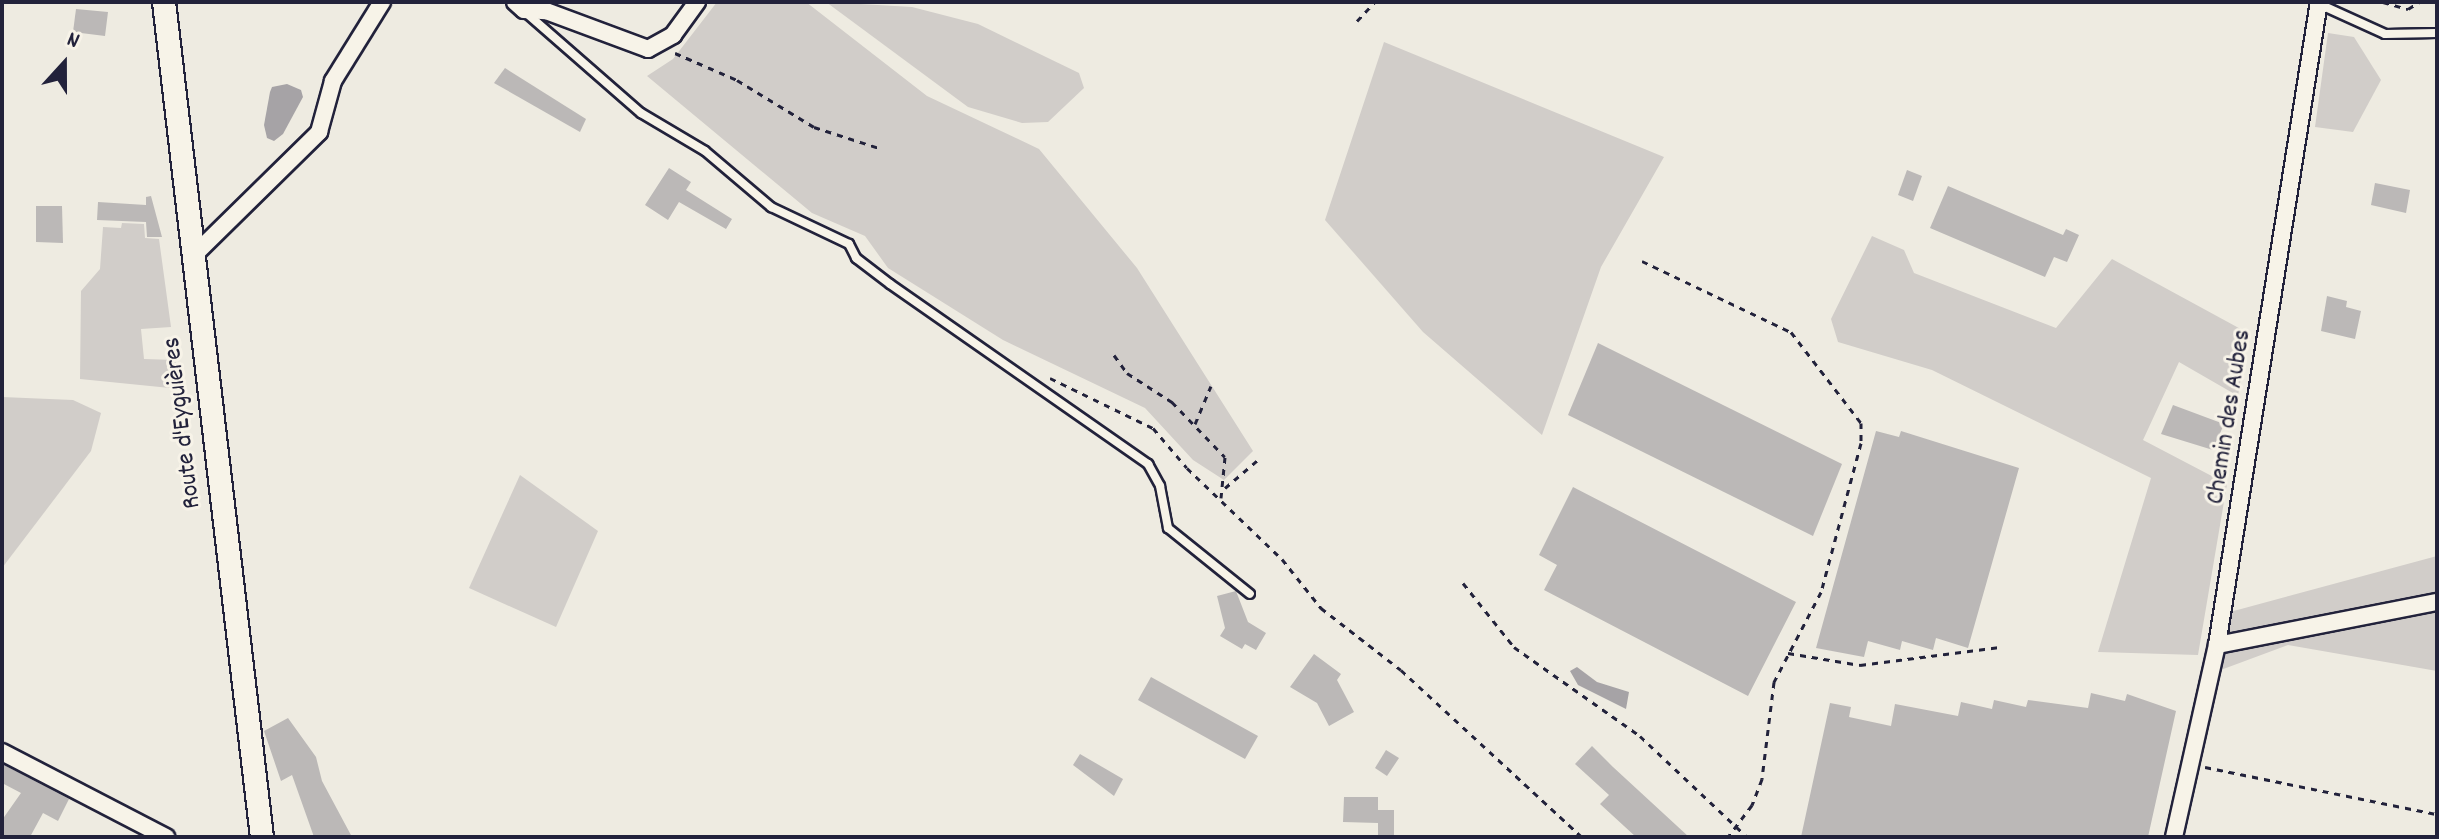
<!DOCTYPE html>
<html>
<head>
<meta charset="utf-8">
<style>
  body { margin:0 }
  #map { position:relative; width:2439px; height:839px; overflow:hidden; background:#eeebe1; font-family:Dekko,sans-serif }
  div>[style] { position:absolute }
  [style*='--x'] { left:calc(var(--x)*1px); top:calc(var(--y)*1px); width:calc(var(--w)*1px); rotate:calc(var(--a)*1deg) }
  .green>* { inset:0; background:#d1cdc9 }
  .water>* { inset:0; background:#a6a3a6 }
  .building>* { inset:0; background:#bbb8b7 }
  .path>* { height:3px; margin-top:-1.5px; transform-origin:0; background:repeating-linear-gradient(90deg,#22223b 0 6px,transparent 0 12px) }
  .roads { filter:drop-shadow(2px 0 #22223b) drop-shadow(-2px 0 #22223b) drop-shadow(0 2px #22223b) drop-shadow(0 -2px #22223b) }
  .service>* { height:8px; margin:-4px; padding:0 4px; transform-origin:4px; border-radius:4px; background:#f7f3e8 }
  .minor>* { height:16px; margin:-8px; padding:0 8px; transform-origin:8px; border-radius:8px; background:#f7f3e8 }
  .secondary>* { height:22px; margin:-11px; padding:0 11px; transform-origin:11px; border-radius:11px; background:#f7f3e8 }
  span { translate:-50% -50%; white-space:nowrap; text-align:center; line-height:1.15; -webkit-text-stroke:6px #f7f3e8; paint-order:stroke }
  .street-label { font-size:26px; color:#22223b }
  .frame { position:absolute; inset:0; border:4px solid #22223b; pointer-events:none }
  .north { position:absolute; left:24px; top:24px; width:80px; height:80px; -webkit-text-stroke:6px #f7f3e8; paint-order:stroke; rotate:21deg; font-size:22px; font-weight:700; line-height:32px; text-align:center; color:#22223b }
  .north::after { content:''; display:block; margin:auto; width:28px; height:36px; background:#22223b; clip-path:polygon(50% 0,100% 100%,50% 72%,0 100%) }
</style>
</head>
<body>
<div id="map">
  <div class="green">
    <div style="clip-path:polygon(717px 2px,806px 2px,927px 96px,1039px 149px,1137px 268px,1253px 451px,1224px 480px,1193px 460px,1145px 408px,1003px 340px,888px 268px,865px 236px,812px 213px,647px 76px,673px 59px)"></div>
    <div style="clip-path:polygon(826px 2px,912px 7px,978px 24px,1079px 73px,1084px 88px,1048px 122px,1022px 123px,968px 107px)"></div>
    <div style="clip-path:polygon(2328px 33px,2354px 37px,2381px 80px,2353px 132px,2315px 127px)"></div>
    <div style="clip-path:polygon(1384px 42px,1664px 157px,1601px 267px,1542px 435px,1423px 332px,1325px 220px)"></div>
    <div style="clip-path:polygon(122px 223px,144px 224px,145px 238px,159px 239px,171px 327px,141px 329px,144px 359px,175px 360px,180px 389px,80px 379px,81px 291px,100px 269px,103px 227px,121px 228px)"></div>
    <div style="clip-path:polygon(1872px 236px,1904px 250px,1914px 273px,2056px 328px,2112px 259px,2248px 333px,2238px 396px,2179px 362px,2143px 440px,2227px 484px,2198px 655px,2098px 652px,2151px 478px,1932px 370px,1838px 342px,1831px 319px)"></div>
    <div style="clip-path:polygon(2px 397px,73px 400px,101px 413px,91px 451px,2px 568px)"></div>
    <div style="clip-path:polygon(520px 475px,598px 531px,556px 627px,469px 588px)"></div>
    <div style="clip-path:polygon(2437px 556px,2437px 671px,2288px 645px,2218px 671px,2230px 612px)"></div>
  </div>
  <div class="water">
    <div style="clip-path:polygon(287px 84px,301px 90px,303px 97px,283px 134px,274px 141px,267px 138px,264px 125px,270px 92px,272px 87px)"></div>
    <div style="clip-path:polygon(1577px 667px,1597px 682px,1629px 692px,1626px 709px,1578px 685px,1570px 671px)"></div>
  </div>
  <div class="building">
    <div style="clip-path:polygon(76px 9px,108px 12px,105px 36px,73px 32px)"></div>
    <div style="clip-path:polygon(505px 68px,586px 119px,580px 132px,494px 83px)"></div>
    <div style="clip-path:polygon(669px 168px,691px 182px,686px 190px,732px 219px,726px 229px,679px 202px,668px 220px,645px 205px)"></div>
    <div style="clip-path:polygon(1907px 170px,1922px 176px,1913px 201px,1898px 195px)"></div>
    <div style="clip-path:polygon(2375px 183px,2410px 190px,2406px 213px,2371px 205px)"></div>
    <div style="clip-path:polygon(1948px 186px,2063px 235px,2066px 229px,2079px 235px,2067px 262px,2054px 257px,2045px 277px,1930px 228px)"></div>
    <div style="clip-path:polygon(151px 196px,162px 237px,147px 237px,146px 222px,97px 220px,98px 202px,146px 205px,146px 197px)"></div>
    <div style="clip-path:polygon(36px 206px,62px 206px,63px 243px,36px 242px)"></div>
    <div style="clip-path:polygon(2327px 296px,2347px 301px,2346px 307px,2361px 311px,2355px 339px,2321px 331px)"></div>
    <div style="clip-path:polygon(1598px 343px,1842px 464px,1813px 536px,1568px 415px)"></div>
    <div style="clip-path:polygon(2173px 405px,2224px 424px,2213px 450px,2161px 434px)"></div>
    <div style="clip-path:polygon(1876px 431px,1899px 437px,1901px 431px,2019px 468px,1968px 648px,1936px 638px,1933px 650px,1902px 641px,1900px 650px,1868px 641px,1864px 657px,1816px 648px)"></div>
    <div style="clip-path:polygon(1573px 487px,1796px 602px,1748px 696px,1544px 590px,1557px 565px,1539px 555px)"></div>
    <div style="clip-path:polygon(1236px 591px,1248px 622px,1266px 633px,1256px 650px,1245px 644px,1242px 649px,1220px 636px,1225px 628px,1217px 596px)"></div>
    <div style="clip-path:polygon(1314px 654px,1341px 674px,1337px 680px,1354px 712px,1329px 726px,1317px 703px,1290px 687px)"></div>
    <div style="clip-path:polygon(1151px 677px,1258px 736px,1245px 759px,1138px 700px)"></div>
    <div style="clip-path:polygon(2091px 693px,2125px 701px,2127px 694px,2176px 711px,2148px 837px,1801px 837px,1830px 703px,1851px 707px,1849px 717px,1891px 726px,1895px 704px,1958px 716px,1961px 702px,1992px 709px,1994px 700px,2026px 707px,2028px 700px,2088px 708px)"></div>
    <div style="clip-path:polygon(288px 718px,316px 757px,322px 781px,352px 837px,314px 837px,292px 775px,281px 781px,264px 731px)"></div>
    <div style="clip-path:polygon(1592px 746px,1613px 767px,1689px 837px,1636px 837px,1600px 804px,1609px 795px,1575px 764px)"></div>
    <div style="clip-path:polygon(1386px 750px,1399px 758px,1387px 776px,1375px 768px)"></div>
    <div style="clip-path:polygon(1080px 754px,1123px 779px,1114px 796px,1073px 765px)"></div>
    <div style="clip-path:polygon(2px 764px,69px 799px,58px 821px,43px 813px,30px 837px,2px 837px,2px 820px,21px 793px,2px 783px)"></div>
    <div style="clip-path:polygon(1344px 797px,1378px 797px,1378px 810px,1394px 810px,1394px 837px,1378px 837px,1378px 823px,1343px 822px)"></div>
  </div>
  <div class="path">
    <div style="--x:2383;--y:2;--w:26;--a:16"></div>
    <div style="--x:2408;--y:9;--w:13;--a:-32"></div>
    <div style="--x:1357;--y:21;--w:26;--a:-47"></div>
    <div style="--x:675;--y:53;--w:68;--a:23.5"></div>
    <div style="--x:737;--y:80;--w:90;--a:31.4"></div>
    <div style="--x:814;--y:127;--w:68;--a:17.9"></div>
    <div style="--x:1642;--y:261;--w:165;--a:25.5"></div>
    <div style="--x:1791;--y:332;--w:115;--a:52.4"></div>
    <div style="--x:1861;--y:423;--w:20;--a:90"></div>
    <div style="--x:1861;--y:443;--w:154;--a:105"></div>
    <div style="--x:1821;--y:592;--w:102;--a:117.6"></div>
    <div style="--x:1774;--y:682;--w:98;--a:97.1"></div>
    <div style="--x:1762;--y:779;--w:28;--a:111"></div>
    <div style="--x:1752;--y:805;--w:40;--a:127"></div>
    <div style="--x:1114;--y:355;--w:22;--a:54"></div>
    <div style="--x:1127;--y:373;--w:54;--a:32.8"></div>
    <div style="--x:1172;--y:402;--w:76;--a:46.1"></div>
    <div style="--x:1225;--y:457;--w:41;--a:95.6"></div>
    <div style="--x:1050;--y:378;--w:114;--a:25.9"></div>
    <div style="--x:1153;--y:428;--w:52;--a:49.6"></div>
    <div style="--x:1187;--y:468;--w:132;--a:43.8"></div>
    <div style="--x:1282;--y:559;--w:63;--a:51.5"></div>
    <div style="--x:1321;--y:608;--w:101;--a:37.8"></div>
    <div style="--x:1401;--y:670;--w:246;--a:42.7"></div>
    <div style="--x:1195;--y:424;--w:41;--a:-67.2"></div>
    <div style="--x:1225;--y:488;--w:46;--a:-40.6"></div>
    <div style="--x:1463;--y:583;--w:82;--a:51.4"></div>
    <div style="--x:1514;--y:647;--w:154;--a:35.2"></div>
    <div style="--x:1640;--y:736;--w:147;--a:43.3"></div>
    <div style="--x:1788;--y:653;--w:73;--a:9.5"></div>
    <div style="--x:1860;--y:665;--w:141;--a:-7.3"></div>
    <div style="--x:2205;--y:767;--w:237;--a:11.5"></div>
  </div>
  <div class="roads">
    <div class="service">
      <div style="--x:2319;--y:4;--w:72;--a:24.4"></div>
      <div style="--x:2385;--y:34;--w:52;--a:-1.1"></div>
      <div style="--x:524;--y:11;--w:155;--a:41.1"></div>
      <div style="--x:641;--y:113;--w:74;--a:30.7"></div>
      <div style="--x:705;--y:151;--w:87;--a:40.3"></div>
      <div style="--x:771;--y:207;--w:86;--a:25.4"></div>
      <div style="--x:849;--y:244;--w:16;--a:63"></div>
      <div style="--x:856;--y:258;--w:43;--a:37.4"></div>
      <div style="--x:890;--y:284;--w:315;--a:34.9"></div>
      <div style="--x:1148;--y:464;--w:25;--a:61"></div>
      <div style="--x:1160;--y:486;--w:43;--a:79.2"></div>
      <div style="--x:1168;--y:528;--w:105;--a:38.8"></div>
    </div>
    <div class="minor">
      <div style="--x:515;--y:2;--w:12;--a:42"></div>
      <div style="--x:524;--y:10;--w:22;--a:3"></div>
      <div style="--x:546;--y:11;--w:109;--a:20.4"></div>
      <div style="--x:648;--y:49;--w:29;--a:-29"></div>
      <div style="--x:673;--y:35;--w:41;--a:-54"></div>
      <div style="--x:191;--y:258;--w:180;--a:-44.5"></div>
      <div style="--x:319;--y:132;--w:53;--a:-74.6"></div>
      <div style="--x:333;--y:81;--w:93;--a:-58.2"></div>
      <div style="--x:2217;--y:645;--w:224;--a:-11.1"></div>
      <div style="--x:2;--y:752;--w:185;--a:27.4"></div>
      <div style="--x:2174;--y:837;--w:197;--a:-77.4"></div>
      <div style="--x:2217;--y:645;--w:651;--a:-80.99"></div>
    </div>
    <div class="secondary">
      <div style="--x:164;--y:2;--w:841;--a:83.31"></div>
    </div>
  </div>
  <div class="street-label">
    <span style="left:2230px;top:417px;rotate:-81deg">Chemin des Aubes</span>
    <span style="left:183px;top:423px;rotate:-97deg">Route d'Eyguières</span>
  </div>
  <div class="frame"></div>
  <div class="north">N</div>
</div>
</body>
</html>
